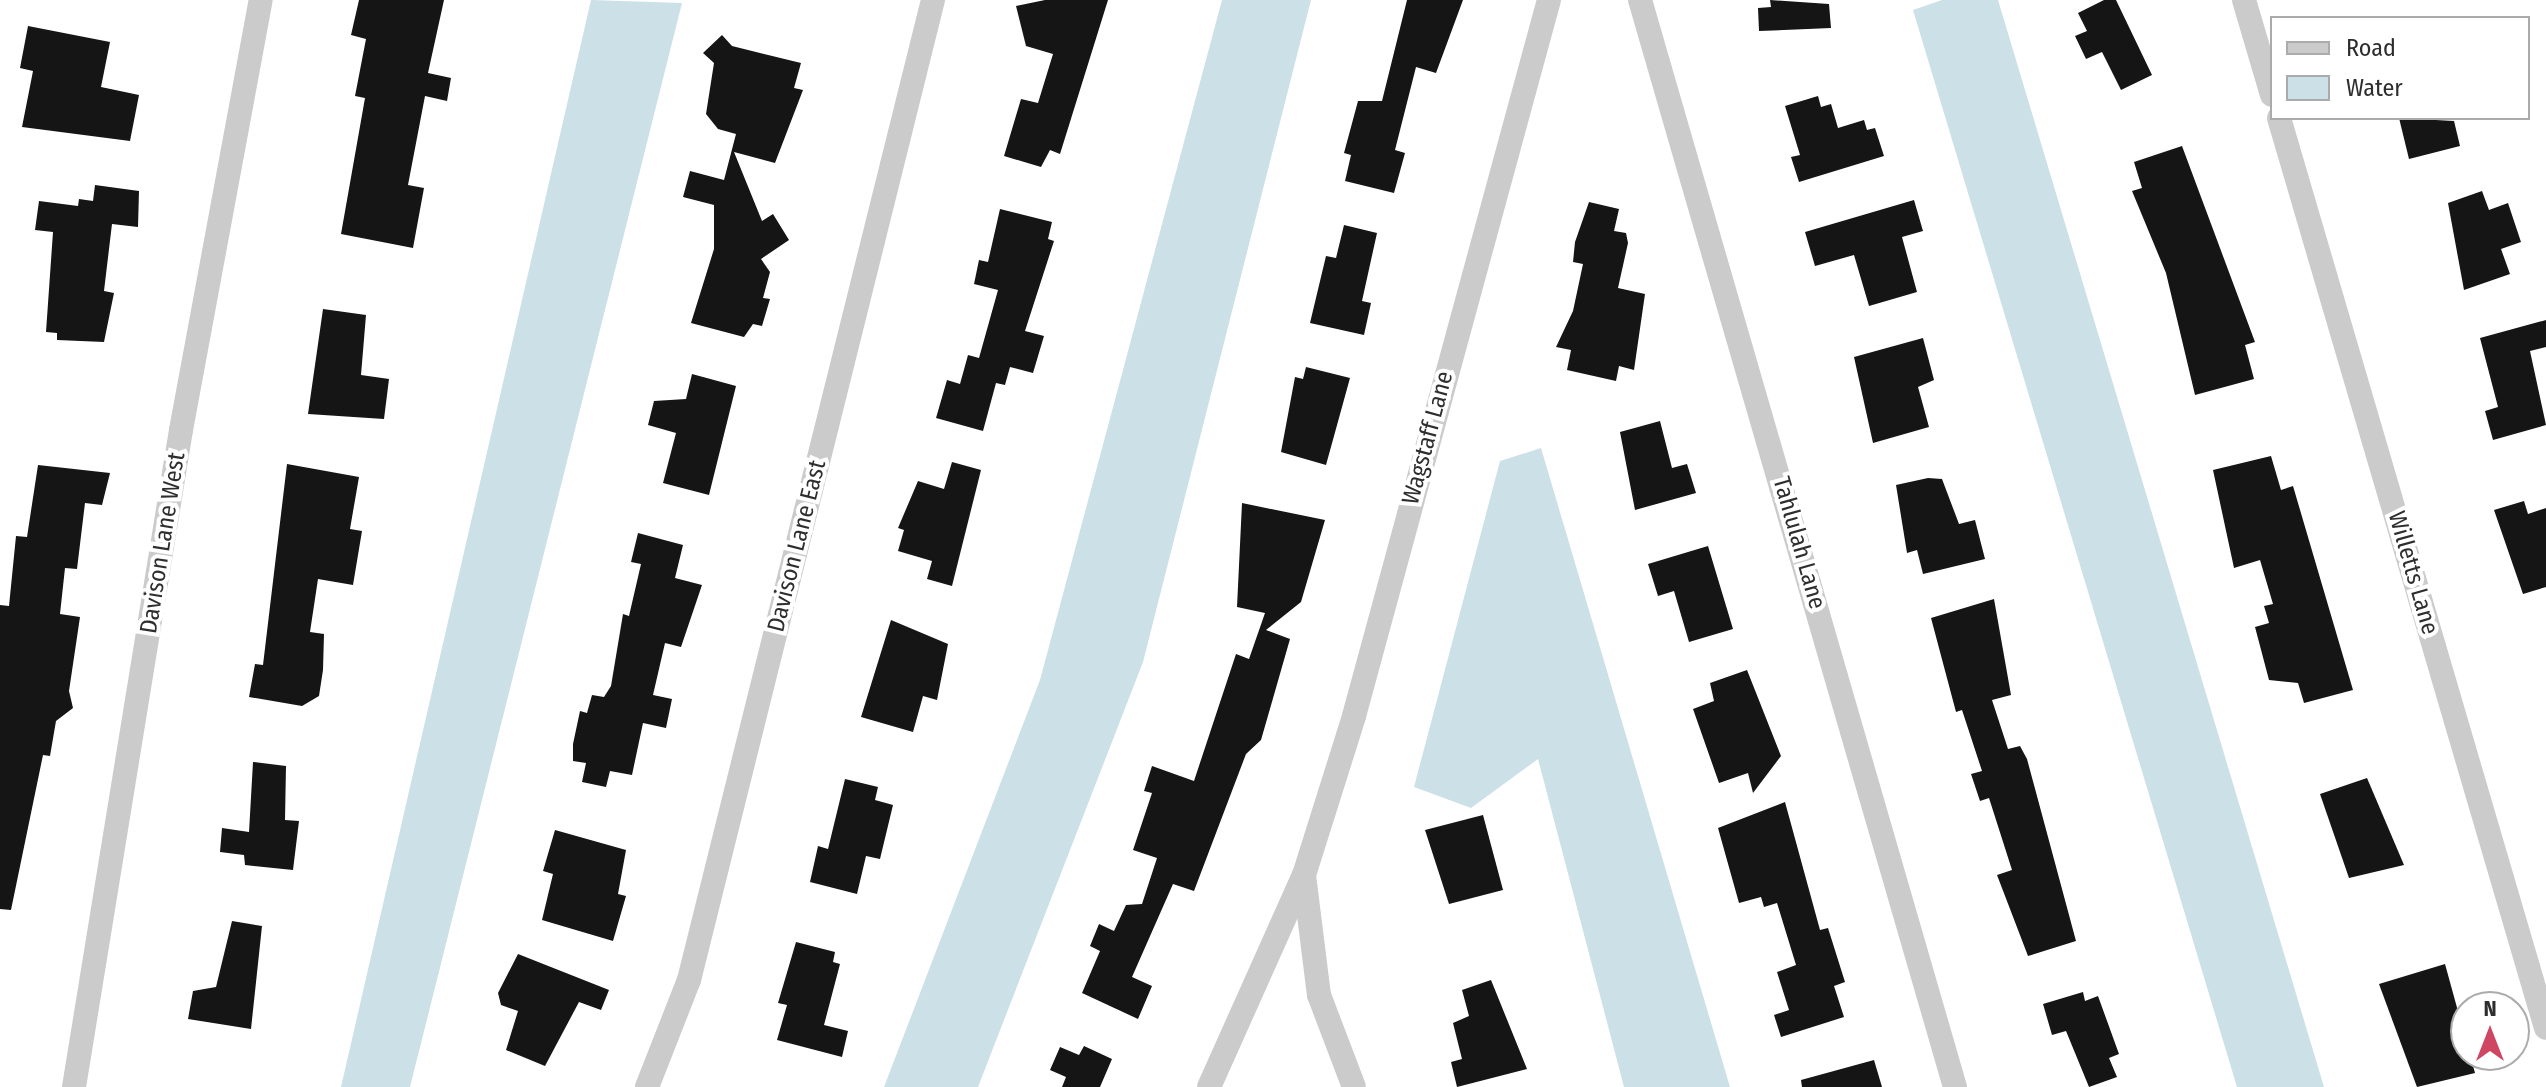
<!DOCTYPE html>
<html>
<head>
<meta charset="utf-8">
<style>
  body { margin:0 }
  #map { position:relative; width:2546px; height:1087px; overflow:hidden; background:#fff; font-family:"Fira Sans Condensed",sans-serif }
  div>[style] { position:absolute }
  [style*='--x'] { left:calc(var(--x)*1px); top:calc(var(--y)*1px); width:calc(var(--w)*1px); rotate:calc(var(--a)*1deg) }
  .water>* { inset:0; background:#cce0e7 }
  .building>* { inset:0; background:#151515 }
  .street>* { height:24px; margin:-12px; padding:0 12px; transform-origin:12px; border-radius:12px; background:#cbcbcb }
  span { translate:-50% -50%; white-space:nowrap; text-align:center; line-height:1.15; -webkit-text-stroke:8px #fff; paint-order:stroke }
  .street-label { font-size:24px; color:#2e2e2e }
  .legend { position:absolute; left:2270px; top:16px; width:260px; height:104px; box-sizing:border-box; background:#fff; border:2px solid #ababab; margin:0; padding:10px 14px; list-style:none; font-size:24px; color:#2e2e2e }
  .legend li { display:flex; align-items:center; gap:16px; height:40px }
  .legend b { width:40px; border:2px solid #ababab }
  .north { position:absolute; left:2450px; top:991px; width:80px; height:80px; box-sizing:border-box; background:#fff; border:2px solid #ababab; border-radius:50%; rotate:0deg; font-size:22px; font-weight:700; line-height:32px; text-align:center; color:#2e2e2e }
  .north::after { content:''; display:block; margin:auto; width:28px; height:36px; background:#cf4662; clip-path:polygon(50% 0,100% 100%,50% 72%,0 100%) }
</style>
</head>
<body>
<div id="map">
  <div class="water">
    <div style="clip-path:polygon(591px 0,682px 3px,410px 1087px,341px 1087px)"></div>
    <div style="clip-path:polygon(1222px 0,1311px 0,1143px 662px,978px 1087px,884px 1087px,1040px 680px)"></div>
    <div style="clip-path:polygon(1942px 0,1998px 0,2324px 1087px,2237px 1087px,1913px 10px)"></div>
    <div style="clip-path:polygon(1541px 448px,1730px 1087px,1624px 1087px,1538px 759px,1471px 808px,1414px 787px,1500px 461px)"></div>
  </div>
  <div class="building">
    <div style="clip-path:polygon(359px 0,444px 0,428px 73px,451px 78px,447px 101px,425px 96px,408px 185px,424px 188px,413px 248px,341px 234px,365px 98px,355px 96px,366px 39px,351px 35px)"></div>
    <div style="clip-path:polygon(1045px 0,1108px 0,1060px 154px,1050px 150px,1041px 167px,1004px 156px,1021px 99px,1038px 103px,1053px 54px,1026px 46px,1016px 6px)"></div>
    <div style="clip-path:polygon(1407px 0,1463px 0,1436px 73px,1416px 67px,1395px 150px,1405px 153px,1394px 193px,1345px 181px,1351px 155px,1344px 153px,1358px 101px,1382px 101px)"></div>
    <div style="clip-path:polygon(1770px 0,1829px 4px,1831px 28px,1759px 31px,1758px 8px,1771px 7px)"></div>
    <div style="clip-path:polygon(2104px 0,2116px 0,2152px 75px,2121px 90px,2102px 52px,2086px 59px,2075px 36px,2087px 31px,2078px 13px)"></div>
    <div style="clip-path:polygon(28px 26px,110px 42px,101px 87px,139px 95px,130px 141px,22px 127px,33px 71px,20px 68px)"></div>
    <div style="clip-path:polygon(722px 35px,732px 46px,801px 63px,794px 88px,803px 90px,775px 163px,734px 152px,762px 221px,773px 214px,789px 240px,761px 259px,770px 272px,763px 298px,770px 299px,762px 326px,753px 324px,744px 337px,691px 323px,714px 249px,714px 205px,683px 197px,690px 171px,724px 180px,736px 134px,718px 129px,706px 114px,714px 63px,703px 53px)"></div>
    <div style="clip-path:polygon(1818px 96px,1821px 107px,1831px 104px,1838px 128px,1864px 120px,1867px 130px,1875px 128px,1884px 156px,1799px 182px,1791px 157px,1800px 155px,1785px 106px)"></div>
    <div style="clip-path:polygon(2399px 118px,2454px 121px,2460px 146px,2409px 159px)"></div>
    <div style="clip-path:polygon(2182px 146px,2255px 342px,2245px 345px,2254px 379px,2195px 395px,2166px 273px,2132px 191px,2142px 188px,2134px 162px)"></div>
    <div style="clip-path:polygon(95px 185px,139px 191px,138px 227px,112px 224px,104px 291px,114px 293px,104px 342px,57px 340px,57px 333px,46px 332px,53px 232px,35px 230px,39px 201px,78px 206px,79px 199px,93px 201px)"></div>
    <div style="clip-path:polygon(2482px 191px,2489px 210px,2508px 203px,2521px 242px,2501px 249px,2510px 274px,2464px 290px,2448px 203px)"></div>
    <div style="clip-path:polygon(1914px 200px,1923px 231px,1902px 237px,1917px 292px,1869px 306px,1854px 255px,1815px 266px,1805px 232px)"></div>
    <div style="clip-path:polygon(1589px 202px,1619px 209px,1614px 231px,1626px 233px,1628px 243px,1618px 288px,1645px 294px,1634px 370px,1619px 366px,1616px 381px,1567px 370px,1571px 350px,1556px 347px,1573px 311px,1583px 264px,1573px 262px,1575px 242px)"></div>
    <div style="clip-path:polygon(1000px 209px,1052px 222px,1048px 239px,1054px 241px,1025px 331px,1044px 336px,1033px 373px,1010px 367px,1005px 385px,996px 383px,983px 431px,936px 418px,947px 380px,960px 384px,968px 355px,979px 358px,998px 290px,974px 284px,979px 260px,988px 262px)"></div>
    <div style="clip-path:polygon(1344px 225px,1377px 233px,1362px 301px,1371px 303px,1364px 335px,1310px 323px,1326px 256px,1336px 258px)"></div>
    <div style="clip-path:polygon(323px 309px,366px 315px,361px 375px,389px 379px,384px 419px,308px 414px)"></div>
    <div style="clip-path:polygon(2546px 320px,2546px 347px,2530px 351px,2546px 425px,2493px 440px,2485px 411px,2498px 407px,2480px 338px)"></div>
    <div style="clip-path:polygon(1923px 338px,1934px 380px,1918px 387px,1929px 427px,1873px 443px,1854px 357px)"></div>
    <div style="clip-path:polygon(1306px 367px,1350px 378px,1326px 465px,1281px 452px,1295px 377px,1303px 379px)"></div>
    <div style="clip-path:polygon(692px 374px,736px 386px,709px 495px,663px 483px,676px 433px,648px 425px,654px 401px,686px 399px)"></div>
    <div style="clip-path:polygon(1660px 421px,1672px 468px,1687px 464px,1696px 493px,1635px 510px,1620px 432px)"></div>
    <div style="clip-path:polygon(2271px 456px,2281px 490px,2293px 486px,2353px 690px,2304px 703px,2298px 683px,2269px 680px,2255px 627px,2269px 623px,2264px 606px,2273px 604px,2260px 560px,2234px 568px,2213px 470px)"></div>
    <div style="clip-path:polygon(952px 462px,981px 470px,952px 586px,927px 579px,932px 561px,898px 551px,904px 530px,898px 528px,918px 481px,944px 489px)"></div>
    <div style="clip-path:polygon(287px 464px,359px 477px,350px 529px,362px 531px,353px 585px,318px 579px,310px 632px,324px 634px,323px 670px,319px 696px,302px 706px,249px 697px,255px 664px,263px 665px)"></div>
    <div style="clip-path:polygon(38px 465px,110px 473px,102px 505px,85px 503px,77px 569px,65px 568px,60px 614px,80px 617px,69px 691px,73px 708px,56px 721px,50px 756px,43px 755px,11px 910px,0 909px,0 605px,9px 606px,16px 536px,27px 537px)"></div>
    <div style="clip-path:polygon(1928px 478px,1942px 479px,1959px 524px,1975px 520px,1985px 559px,1923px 574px,1917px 550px,1907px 553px,1896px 485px)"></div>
    <div style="clip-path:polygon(2524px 501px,2528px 514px,2546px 508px,2546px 587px,2523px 594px,2494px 510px)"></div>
    <div style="clip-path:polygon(1242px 503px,1325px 520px,1301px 602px,1266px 630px,1290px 639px,1261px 740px,1246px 754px,1194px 891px,1173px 884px,1132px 977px,1152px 986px,1138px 1019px,1082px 993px,1100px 951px,1090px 946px,1099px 924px,1114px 931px,1126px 905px,1142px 904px,1157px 858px,1133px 850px,1152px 793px,1144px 791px,1152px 766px,1194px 781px,1236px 654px,1249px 659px,1265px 613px,1237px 607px)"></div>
    <div style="clip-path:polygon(638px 533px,683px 545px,675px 578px,702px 585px,681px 647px,665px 643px,653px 695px,672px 699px,666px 728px,643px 723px,632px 775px,610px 771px,606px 787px,582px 782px,586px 763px,573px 761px,573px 744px,580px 711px,587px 713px,592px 695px,604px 697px,611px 686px,623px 614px,629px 616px,641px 564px,631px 562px)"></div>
    <div style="clip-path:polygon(1708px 546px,1733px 629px,1689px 642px,1674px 591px,1658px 596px,1648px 564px)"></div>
    <div style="clip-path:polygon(1994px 599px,2011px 695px,1992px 700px,2008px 749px,2020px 746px,2027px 759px,2076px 941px,2028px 956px,1997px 875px,2012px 870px,1989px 798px,1980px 801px,1971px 774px,1982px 771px,1962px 710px,1956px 712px,1931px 618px)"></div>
    <div style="clip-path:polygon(891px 620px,948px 644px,937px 700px,923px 696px,913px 732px,861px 717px)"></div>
    <div style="clip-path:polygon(1747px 670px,1781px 756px,1753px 793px,1748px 773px,1719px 783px,1693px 709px,1714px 701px,1710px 683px)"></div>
    <div style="clip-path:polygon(253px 762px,286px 766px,285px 820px,299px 821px,293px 870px,245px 865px,244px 855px,220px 852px,222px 828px,249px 832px)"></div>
    <div style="clip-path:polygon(2367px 778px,2404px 865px,2349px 878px,2320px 794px)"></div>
    <div style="clip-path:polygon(845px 779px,878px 787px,875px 800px,893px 805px,880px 859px,866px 856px,857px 894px,810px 882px,818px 846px,828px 849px)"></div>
    <div style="clip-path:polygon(1785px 802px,1820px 930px,1828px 928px,1845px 982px,1834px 986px,1844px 1017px,1781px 1037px,1774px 1015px,1789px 1010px,1777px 972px,1796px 965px,1777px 903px,1764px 907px,1761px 897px,1739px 903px,1718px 828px)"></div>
    <div style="clip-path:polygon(1483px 815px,1503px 890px,1449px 904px,1425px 830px)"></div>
    <div style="clip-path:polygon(555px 830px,626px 850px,618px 894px,626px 896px,613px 941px,542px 920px,553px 874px,543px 871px)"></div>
    <div style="clip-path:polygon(232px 921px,262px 926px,251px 1029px,188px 1019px,193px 991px,216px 987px)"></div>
    <div style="clip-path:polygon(796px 942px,835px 952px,833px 962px,840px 964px,824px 1025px,848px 1031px,842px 1057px,777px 1040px,787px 1005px,778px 1003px)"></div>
    <div style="clip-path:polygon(518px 954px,609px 990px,601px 1010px,579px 1002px,545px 1066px,506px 1050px,518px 1011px,501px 1005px,498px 993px)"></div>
    <div style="clip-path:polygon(2445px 964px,2475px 1073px,2417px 1087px,2379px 984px)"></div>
    <div style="clip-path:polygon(1491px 980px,1527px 1069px,1457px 1087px,1451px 1062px,1462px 1059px,1453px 1023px,1469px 1016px,1462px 990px)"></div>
    <div style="clip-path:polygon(2083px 992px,2085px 1001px,2098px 996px,2119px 1054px,2109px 1058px,2117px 1077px,2089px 1087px,2066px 1031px,2052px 1035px,2043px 1004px)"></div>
    <div style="clip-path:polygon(1084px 1046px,1112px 1059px,1100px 1087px,1062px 1087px,1066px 1077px,1050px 1070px,1060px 1047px,1079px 1055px)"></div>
    <div style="clip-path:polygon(1874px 1060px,1882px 1087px,1802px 1087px,1801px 1080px)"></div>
  </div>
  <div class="street">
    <div style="--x:1640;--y:0;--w:1132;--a:73.84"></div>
    <div style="--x:2244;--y:0;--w:99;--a:73.6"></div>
    <div style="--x:2279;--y:118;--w:948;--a:73.65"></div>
    <div style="--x:1304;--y:875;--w:167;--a:-72.5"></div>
    <div style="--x:1354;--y:716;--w:742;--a:-74.77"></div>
    <div style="--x:74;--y:1087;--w:666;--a:-80.75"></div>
    <div style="--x:181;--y:430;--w:437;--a:-79.5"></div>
    <div style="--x:647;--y:1087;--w:115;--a:-68.6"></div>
    <div style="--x:689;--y:980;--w:1010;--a:-76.02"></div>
    <div style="--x:1209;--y:1087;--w:232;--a:-65.9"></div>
    <div style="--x:1304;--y:875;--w:121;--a:82.9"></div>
    <div style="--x:1319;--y:995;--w:98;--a:69.2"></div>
  </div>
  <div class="street-label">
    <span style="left:1428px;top:438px;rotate:-75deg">Wagstaff Lane</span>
    <span style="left:163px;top:543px;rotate:-81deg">Davison Lane West</span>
    <span style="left:1799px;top:543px;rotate:74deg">Tahlulah Lane</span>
    <span style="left:797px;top:546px;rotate:-76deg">Davison Lane East</span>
    <span style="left:2413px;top:573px;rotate:74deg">Willetts Lane</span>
  </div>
  <ul class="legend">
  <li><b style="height:10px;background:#cbcbcb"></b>Road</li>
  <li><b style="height:22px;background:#cce0e7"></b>Water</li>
  </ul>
  <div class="north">N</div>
</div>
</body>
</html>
